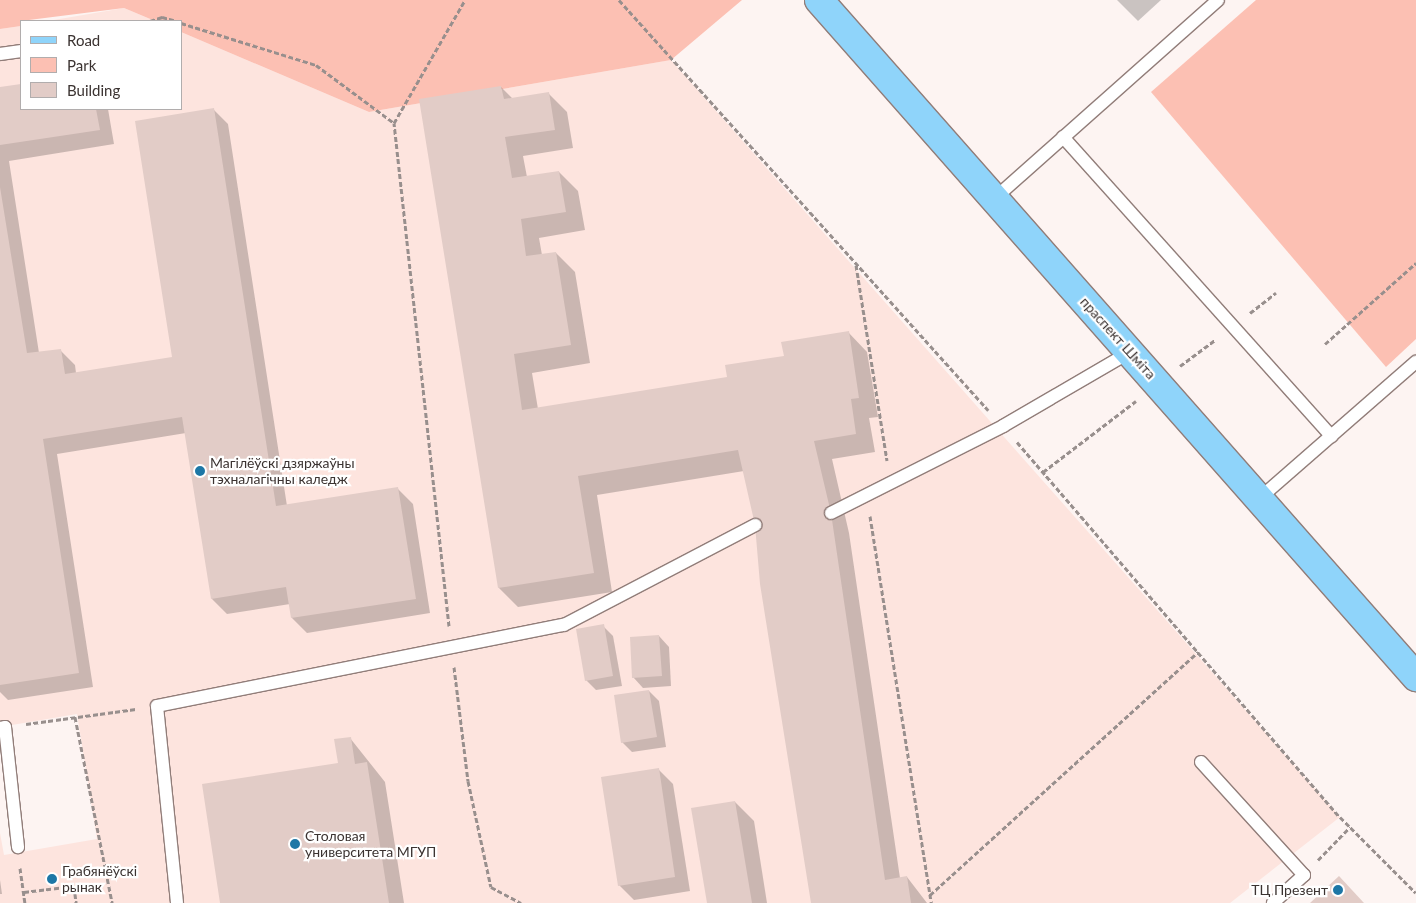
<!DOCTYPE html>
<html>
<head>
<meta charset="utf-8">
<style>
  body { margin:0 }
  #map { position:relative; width:1416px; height:903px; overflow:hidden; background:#fdf4f2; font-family:Lato,sans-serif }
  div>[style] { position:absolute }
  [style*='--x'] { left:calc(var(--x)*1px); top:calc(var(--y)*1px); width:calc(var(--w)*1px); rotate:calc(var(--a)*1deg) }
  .built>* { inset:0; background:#fde4de }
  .green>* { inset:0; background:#fcc0b3 }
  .shadow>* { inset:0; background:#0003 }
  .building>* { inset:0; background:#e2ccc7 }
  .path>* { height:3px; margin-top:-1.5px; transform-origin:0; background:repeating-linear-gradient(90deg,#988f8d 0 5px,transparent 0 7.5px) }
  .roads { filter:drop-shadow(1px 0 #917d79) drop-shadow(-1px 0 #917d79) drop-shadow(0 1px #917d79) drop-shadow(0 -1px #917d79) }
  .lane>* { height:12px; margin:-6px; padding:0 6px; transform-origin:6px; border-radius:6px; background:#fff }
  .primary>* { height:28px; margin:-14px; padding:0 14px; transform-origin:14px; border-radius:14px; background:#8fd4fa }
  .dots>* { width:14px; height:14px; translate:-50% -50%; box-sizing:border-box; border:2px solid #fff; border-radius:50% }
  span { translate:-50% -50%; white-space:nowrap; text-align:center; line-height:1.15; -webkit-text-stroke:4.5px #fff; paint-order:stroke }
  .street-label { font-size:14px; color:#3b3331 }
  .poi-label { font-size:14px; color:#3b3331 }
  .left { translate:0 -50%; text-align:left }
  .right { translate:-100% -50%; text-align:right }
  .legend { position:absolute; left:20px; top:20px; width:162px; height:90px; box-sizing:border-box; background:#fff; border:1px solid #b1adad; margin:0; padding:6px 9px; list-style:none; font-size:15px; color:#3b3331 }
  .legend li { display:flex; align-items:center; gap:10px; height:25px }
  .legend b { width:25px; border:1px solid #b1adad }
</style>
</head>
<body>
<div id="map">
  <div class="built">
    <div style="clip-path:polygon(124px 8px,155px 21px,48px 21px)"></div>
    <div style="clip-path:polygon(21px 26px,21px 109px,181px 109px,181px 32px,369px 112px,671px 60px,1340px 817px,1230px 903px,0 903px,0 833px,4px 855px,97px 839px,77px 714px,0 727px,0 29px)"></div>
  </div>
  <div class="green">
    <div style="clip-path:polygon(0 0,742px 0,671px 60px,369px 112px,181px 32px,181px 21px,155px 21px,124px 8px,21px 21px,21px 26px,0 29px)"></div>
    <div style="clip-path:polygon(1256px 0,1416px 0,1416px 339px,1386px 367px,1151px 92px)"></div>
  </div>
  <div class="shadow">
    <div style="clip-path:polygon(1117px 0,1161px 0,1138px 21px)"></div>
    <div style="clip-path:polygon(21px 85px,21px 109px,108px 109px,114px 144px,9px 161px,39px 353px,60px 350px,75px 365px,76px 373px,173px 358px,213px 109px,228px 124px,287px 506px,398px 489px,413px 504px,430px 613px,307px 633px,292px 618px,290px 604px,227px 614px,212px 599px,186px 433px,57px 454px,93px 687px,8px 700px,0 692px,0 88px)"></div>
    <div style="clip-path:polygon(501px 87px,513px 99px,548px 93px,567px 112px,573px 148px,523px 156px,527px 177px,559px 172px,578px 191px,585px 230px,539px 238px,542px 255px,556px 253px,575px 272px,590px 363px,532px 373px,538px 409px,728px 378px,848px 332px,867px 352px,878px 417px,869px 418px,875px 452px,832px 459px,849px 533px,900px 878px,907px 877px,927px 903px,813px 903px,756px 525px,744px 471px,597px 495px,612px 592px,518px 607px,499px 588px)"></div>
    <div style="clip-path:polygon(603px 626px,613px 636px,622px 686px,596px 690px,586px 680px)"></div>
    <div style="clip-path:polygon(659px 636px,669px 647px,671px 686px,643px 688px,633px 677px)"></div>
    <div style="clip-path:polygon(649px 691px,659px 701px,666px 747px,632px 752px,622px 742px)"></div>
    <div style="clip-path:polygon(350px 738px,385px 782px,404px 903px,221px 903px,339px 764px)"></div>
    <div style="clip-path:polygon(658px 769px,673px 784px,690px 891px,634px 900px,619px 885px)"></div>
    <div style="clip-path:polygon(735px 802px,754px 821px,767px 903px,708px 903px)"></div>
    <div style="clip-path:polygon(0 880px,2px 894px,0 894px)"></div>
  </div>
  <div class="building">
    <div style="clip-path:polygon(21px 84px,21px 109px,96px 109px,100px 130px,0 145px,0 87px)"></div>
    <div style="clip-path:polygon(501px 86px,504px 99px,549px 92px,555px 130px,505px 137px,512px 178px,559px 171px,566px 212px,521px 219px,526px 256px,556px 252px,571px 345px,514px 354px,522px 410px,727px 377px,725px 365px,784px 356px,781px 342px,849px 331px,859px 398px,851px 399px,856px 434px,814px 441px,831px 513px,885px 880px,907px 876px,911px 903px,811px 903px,760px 584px,755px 525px,738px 450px,578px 476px,594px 573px,498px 588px,419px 99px)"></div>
    <div style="clip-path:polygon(214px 108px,276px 506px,398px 487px,416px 599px,291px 618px,286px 587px,211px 599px,182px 417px,43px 439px,79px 673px,0 685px,0 187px,27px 353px,61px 349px,65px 374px,172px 357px,135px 121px)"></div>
    <div style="clip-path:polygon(604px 624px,613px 676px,585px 681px,576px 629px)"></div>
    <div style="clip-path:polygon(659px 635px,662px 676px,632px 678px,630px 637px)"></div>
    <div style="clip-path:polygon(649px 690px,657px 737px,621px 743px,614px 695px)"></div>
    <div style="clip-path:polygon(351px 737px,355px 764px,367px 762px,389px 903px,220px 903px,202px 784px,338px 763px,334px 739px)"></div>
    <div style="clip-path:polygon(659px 768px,675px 877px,618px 886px,601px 777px)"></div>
    <div style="clip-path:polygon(735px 801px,752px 903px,707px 903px,691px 808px)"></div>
    <div style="clip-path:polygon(1339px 876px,1364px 903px,1310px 903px)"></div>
  </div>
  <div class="path">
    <div style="--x:619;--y:0;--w:552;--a:48.01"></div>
    <div style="--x:150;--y:21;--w:13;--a:-18"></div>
    <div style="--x:162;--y:17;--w:16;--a:15"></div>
    <div style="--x:181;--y:23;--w:141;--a:17.3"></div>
    <div style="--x:316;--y:65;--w:97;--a:36.6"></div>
    <div style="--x:856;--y:265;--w:198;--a:81"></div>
    <div style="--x:1250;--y:313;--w:33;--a:-38"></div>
    <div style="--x:1325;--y:344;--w:122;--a:-41.7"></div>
    <div style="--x:1180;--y:366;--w:44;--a:-36.6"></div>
    <div style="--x:1017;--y:442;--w:495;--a:49.3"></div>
    <div style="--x:1340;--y:817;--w:107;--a:45"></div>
    <div style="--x:1043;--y:472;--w:117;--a:-37.4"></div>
    <div style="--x:870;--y:516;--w:392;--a:81"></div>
    <div style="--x:449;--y:626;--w:506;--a:-96.24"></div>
    <div style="--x:394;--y:123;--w:142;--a:-60"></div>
    <div style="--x:454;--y:667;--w:115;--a:83"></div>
    <div style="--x:468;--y:781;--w:108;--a:77.8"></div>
    <div style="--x:491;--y:887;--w:34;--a:28"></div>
    <div style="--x:75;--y:717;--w:190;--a:78.7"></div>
    <div style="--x:26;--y:724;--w:111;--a:-7.8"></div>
    <div style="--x:1318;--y:860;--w:46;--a:-45.9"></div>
    <div style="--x:20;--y:868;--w:35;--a:82"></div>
    <div style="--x:24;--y:892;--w:50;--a:-6.8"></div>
    <div style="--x:74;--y:886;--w:17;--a:83"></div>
    <div style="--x:930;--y:895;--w:362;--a:-42.2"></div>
  </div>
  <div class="roads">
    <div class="lane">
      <div style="--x:0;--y:54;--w:21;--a:-8"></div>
      <div style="--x:1063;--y:137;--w:402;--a:48.1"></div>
      <div style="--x:995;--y:198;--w:298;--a:-41.6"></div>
      <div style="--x:1261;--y:497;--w:206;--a:-41.1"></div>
      <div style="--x:831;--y:513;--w:193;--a:-26.8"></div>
      <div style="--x:1003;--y:426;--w:147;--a:-30.2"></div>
      <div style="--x:0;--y:728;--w:5;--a:-11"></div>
      <div style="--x:5;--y:727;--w:121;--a:83.8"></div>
      <div style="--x:1201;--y:762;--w:153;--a:47.7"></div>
      <div style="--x:1304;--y:875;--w:42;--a:137.9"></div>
      <div style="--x:177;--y:903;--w:198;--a:-95.8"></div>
      <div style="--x:157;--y:706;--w:415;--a:-11.3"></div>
      <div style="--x:564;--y:625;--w:216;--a:-27.6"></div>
    </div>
    <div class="primary">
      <div style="--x:819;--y:0;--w:903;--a:48.59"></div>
    </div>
  </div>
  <div class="dots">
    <div style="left:200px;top:471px;background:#1d77a6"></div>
    <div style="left:295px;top:844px;background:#1d77a6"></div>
    <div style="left:52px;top:879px;background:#1d77a6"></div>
    <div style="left:1338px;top:890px;background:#1d77a6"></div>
  </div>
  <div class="street-label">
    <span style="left:1118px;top:338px;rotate:48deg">праспект Шміта</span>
  </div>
  <div class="poi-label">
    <span class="left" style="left:210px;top:471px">Магілёўскі дзяржаўны<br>тэхналагічны каледж</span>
    <span class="left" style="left:305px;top:844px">Столовая<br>университета МГУП</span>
    <span class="left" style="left:62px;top:879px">Грабянёўскі<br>рынак</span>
    <span class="right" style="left:1328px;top:890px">ТЦ Презент</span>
  </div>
  <ul class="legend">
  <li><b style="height:6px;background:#8fd4fa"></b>Road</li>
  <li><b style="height:14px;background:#fcc0b3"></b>Park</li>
  <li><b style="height:14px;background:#e2ccc7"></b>Building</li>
  </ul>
</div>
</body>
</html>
